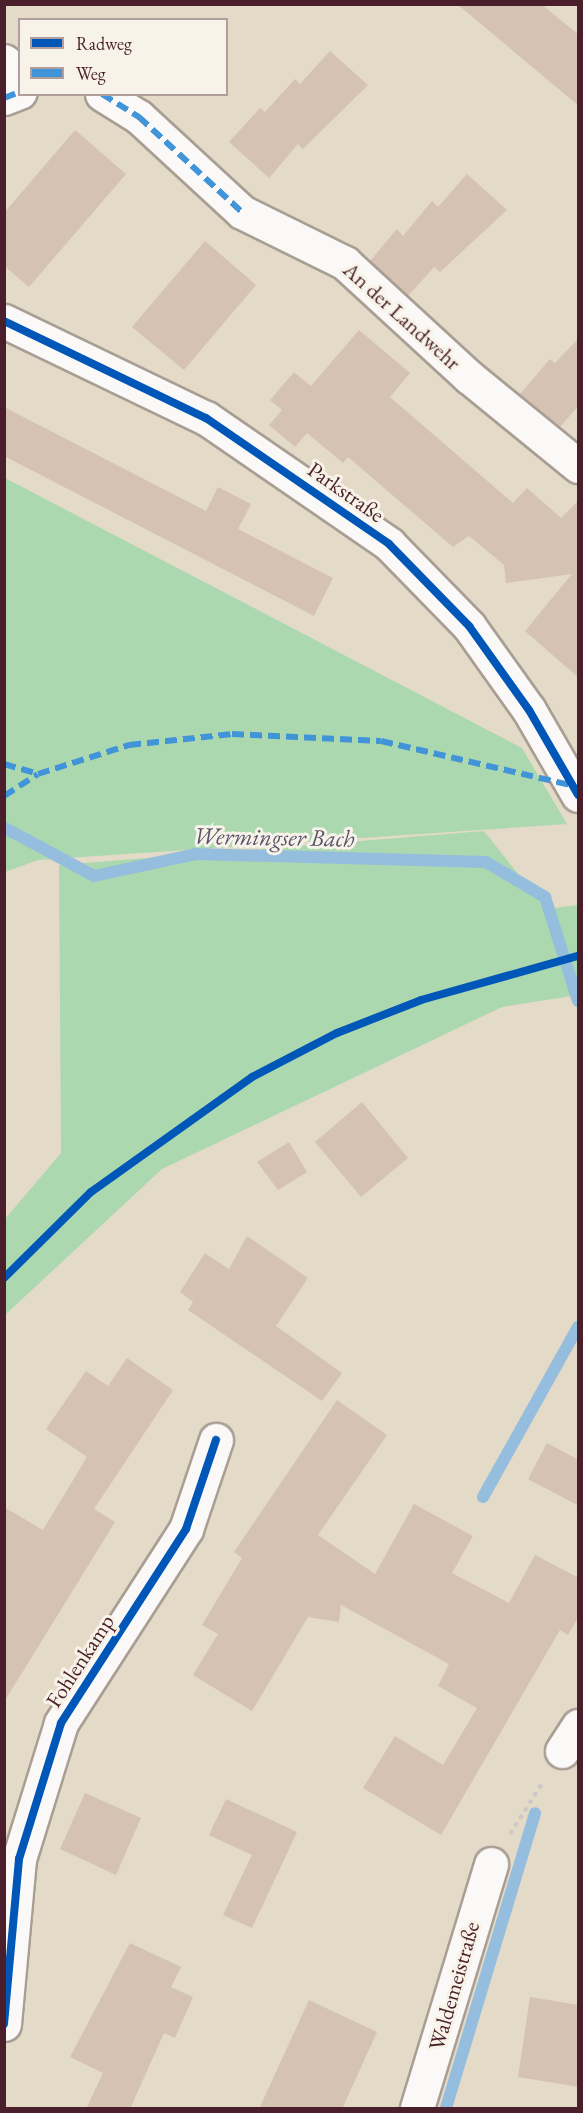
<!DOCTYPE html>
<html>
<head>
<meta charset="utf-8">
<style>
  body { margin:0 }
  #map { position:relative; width:583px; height:2113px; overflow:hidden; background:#e4dac8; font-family:"EB Garamond",serif }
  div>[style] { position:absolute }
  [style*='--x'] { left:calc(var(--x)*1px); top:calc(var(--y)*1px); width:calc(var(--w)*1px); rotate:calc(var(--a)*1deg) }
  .green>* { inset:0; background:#acd8af }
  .stream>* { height:12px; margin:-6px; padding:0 6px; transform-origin:6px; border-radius:6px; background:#95bddd }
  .building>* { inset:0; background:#d5c2b2 }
  .path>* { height:4px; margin-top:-2px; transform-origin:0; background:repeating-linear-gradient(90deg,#cdc7c5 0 4.5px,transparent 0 9px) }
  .roads { filter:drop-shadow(2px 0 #a99e94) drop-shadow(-2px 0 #a99e94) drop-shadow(0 2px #a99e94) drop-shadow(0 -2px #a99e94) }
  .street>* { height:33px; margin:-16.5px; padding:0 16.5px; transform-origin:16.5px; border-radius:16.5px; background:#fbf9f7 }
  .quiet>* { height:6px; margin-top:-3px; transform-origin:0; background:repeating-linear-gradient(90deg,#4194d7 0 12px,transparent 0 18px) }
  .cycleway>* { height:8px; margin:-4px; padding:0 4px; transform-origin:4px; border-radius:4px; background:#0057b8 }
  span { translate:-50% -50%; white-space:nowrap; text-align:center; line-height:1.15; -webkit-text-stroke:6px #f7f3e8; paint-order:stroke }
  .street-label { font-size:22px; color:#4a1f2b }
  .water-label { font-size:24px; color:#58526c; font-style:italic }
  .frame { position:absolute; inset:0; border:6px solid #4a1f2b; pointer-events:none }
  .legend { position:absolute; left:18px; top:18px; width:210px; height:78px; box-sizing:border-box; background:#f7f3e8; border:2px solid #b29e9c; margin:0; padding:8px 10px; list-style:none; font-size:18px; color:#4a1f2b }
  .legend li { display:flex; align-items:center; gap:12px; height:30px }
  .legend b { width:30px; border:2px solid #b29e9c }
</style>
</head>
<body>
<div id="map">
  <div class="green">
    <div style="clip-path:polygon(5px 478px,522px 748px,567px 824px,38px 860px,5px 872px)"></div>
    <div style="clip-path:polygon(484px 831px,546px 909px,578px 905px,578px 995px,502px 1007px,162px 1169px,5px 1315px,5px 1219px,61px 1153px,59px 865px)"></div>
  </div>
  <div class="stream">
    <div style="--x:7;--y:829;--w:99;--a:28.4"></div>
    <div style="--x:94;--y:876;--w:104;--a:-12.2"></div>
    <div style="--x:196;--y:854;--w:290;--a:1.6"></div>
    <div style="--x:486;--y:862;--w:69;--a:30.7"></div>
    <div style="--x:545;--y:897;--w:109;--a:72.4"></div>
    <div style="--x:483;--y:1497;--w:195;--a:-60.8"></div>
    <div style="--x:446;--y:2108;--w:308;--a:-73.2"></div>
  </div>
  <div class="building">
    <div style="clip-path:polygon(457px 4px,541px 4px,579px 35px,579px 106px)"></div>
    <div style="clip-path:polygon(330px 51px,368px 85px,303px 149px,298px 144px,269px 178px,229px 142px,260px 108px,265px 112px,295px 79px,300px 84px)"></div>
    <div style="clip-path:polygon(75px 130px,126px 174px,29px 287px,4px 266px,4px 213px)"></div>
    <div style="clip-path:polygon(467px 174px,507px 210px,440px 272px,434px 267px,408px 296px,370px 261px,397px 229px,403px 236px,432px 201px,438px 207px)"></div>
    <div style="clip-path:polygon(205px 241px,256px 285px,184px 370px,132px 327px)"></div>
    <div style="clip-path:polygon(359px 330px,410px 373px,390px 397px,513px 503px,527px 488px,561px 518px,579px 500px,579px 678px,525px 631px,572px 574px,506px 583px,504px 565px,469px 536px,453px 547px,348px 457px,343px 463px,307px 433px,295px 447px,269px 425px,282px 410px,270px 400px,294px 372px,311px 386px)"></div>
    <div style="clip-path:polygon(579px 338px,579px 405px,560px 427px,520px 394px,550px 359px,555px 363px)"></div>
    <div style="clip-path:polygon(4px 407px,206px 511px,218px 487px,251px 504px,238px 529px,333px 578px,314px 616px,4px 456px)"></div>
    <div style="clip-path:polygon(362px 1102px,408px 1158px,361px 1197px,315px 1142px)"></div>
    <div style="clip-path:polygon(289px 1142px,307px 1172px,278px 1190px,257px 1162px)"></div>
    <div style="clip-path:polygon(247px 1236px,308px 1278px,276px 1326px,342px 1373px,322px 1401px,188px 1310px,193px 1302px,180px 1292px,205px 1253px,229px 1269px)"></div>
    <div style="clip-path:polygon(127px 1358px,173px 1390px,94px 1509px,115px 1522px,4px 1702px,4px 1507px,43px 1530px,87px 1457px,46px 1429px,86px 1371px,108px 1386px)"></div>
    <div style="clip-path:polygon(337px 1400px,387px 1435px,318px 1535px,375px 1574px,414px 1504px,473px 1536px,452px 1573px,509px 1603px,535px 1555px,579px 1578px,579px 1616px,568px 1635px,560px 1630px,441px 1835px,363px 1788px,395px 1736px,443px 1765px,477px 1708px,438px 1686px,449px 1664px,341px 1605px,339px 1622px,308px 1617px,252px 1711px,193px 1675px,218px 1634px,202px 1625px,242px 1558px,234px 1552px)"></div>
    <div style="clip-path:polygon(547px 1443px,579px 1460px,579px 1506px,528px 1479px)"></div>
    <div style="clip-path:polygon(85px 1793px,141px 1818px,116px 1875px,60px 1849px)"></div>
    <div style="clip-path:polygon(226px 1799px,297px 1832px,252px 1928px,223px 1915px,252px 1855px,209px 1835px)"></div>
    <div style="clip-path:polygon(130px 1943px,181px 1967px,171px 1987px,193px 1997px,175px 2038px,164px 2033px,130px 2109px,86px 2109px,103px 2073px,70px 2057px)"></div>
    <div style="clip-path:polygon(530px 1997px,579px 2005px,579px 2087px,518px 2077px)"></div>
    <div style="clip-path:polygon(309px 2000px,377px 2032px,342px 2109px,259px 2109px)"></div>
  </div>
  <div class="path">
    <div style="--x:510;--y:1834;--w:62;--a:-57.6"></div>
  </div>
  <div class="roads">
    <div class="street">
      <div style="--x:4;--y:61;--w:21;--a:39"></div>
      <div style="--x:102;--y:94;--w:44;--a:31.9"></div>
      <div style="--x:139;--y:117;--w:140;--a:42.7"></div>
      <div style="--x:242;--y:212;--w:115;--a:26.3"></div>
      <div style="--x:345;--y:263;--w:168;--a:42.6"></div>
      <div style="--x:469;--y:377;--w:141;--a:39.2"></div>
      <div style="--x:4;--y:98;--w:17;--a:-21"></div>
      <div style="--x:4;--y:321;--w:224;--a:25.7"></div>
      <div style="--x:206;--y:418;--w:222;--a:34.5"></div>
      <div style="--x:389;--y:544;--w:115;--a:45.7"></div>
      <div style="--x:469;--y:626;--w:103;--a:54.5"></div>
      <div style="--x:529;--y:710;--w:98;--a:60"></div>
      <div style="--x:562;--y:1751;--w:30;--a:-57"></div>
      <div style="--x:4;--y:2024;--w:166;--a:-84.8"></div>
      <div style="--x:19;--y:1859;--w:142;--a:-72.8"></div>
      <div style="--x:61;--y:1723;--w:231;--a:-57.2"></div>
      <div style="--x:186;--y:1529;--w:94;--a:-71.4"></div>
      <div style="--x:417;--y:2108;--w:255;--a:-73.1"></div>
    </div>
  </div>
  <div class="quiet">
    <div style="--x:102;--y:94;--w:44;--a:31.9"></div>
    <div style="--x:139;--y:117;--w:140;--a:42.7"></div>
    <div style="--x:4;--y:98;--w:17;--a:-21"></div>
    <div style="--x:4;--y:764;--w:35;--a:16"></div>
    <div style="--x:4;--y:796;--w:40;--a:-32.9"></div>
    <div style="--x:38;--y:774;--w:96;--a:-17.7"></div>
    <div style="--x:129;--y:745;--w:104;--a:-6.1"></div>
    <div style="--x:232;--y:734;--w:149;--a:2.7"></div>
    <div style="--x:381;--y:741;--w:198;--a:13.1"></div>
  </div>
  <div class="cycleway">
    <div style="--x:4;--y:321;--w:224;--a:25.7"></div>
    <div style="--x:206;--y:418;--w:222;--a:34.5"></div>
    <div style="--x:389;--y:544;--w:115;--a:45.7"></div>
    <div style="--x:469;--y:626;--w:103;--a:54.5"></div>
    <div style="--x:529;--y:710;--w:98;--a:60"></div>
    <div style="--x:4;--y:1278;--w:122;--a:-44.7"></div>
    <div style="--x:91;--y:1192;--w:198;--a:-35.5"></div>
    <div style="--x:252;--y:1077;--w:96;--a:-27.4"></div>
    <div style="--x:337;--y:1033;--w:90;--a:-21.4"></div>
    <div style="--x:421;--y:1000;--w:163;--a:-15.7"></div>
    <div style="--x:4;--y:2024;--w:166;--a:-84.8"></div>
    <div style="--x:19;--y:1859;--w:142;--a:-72.8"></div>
    <div style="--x:61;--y:1723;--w:231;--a:-57.2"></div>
    <div style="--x:186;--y:1529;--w:94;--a:-71.4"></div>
  </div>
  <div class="street-label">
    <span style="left:402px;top:316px;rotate:42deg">An der Landwehr</span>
    <span style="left:346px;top:492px;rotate:35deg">Parkstraße</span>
    <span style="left:80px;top:1661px;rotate:-57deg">Fohlenkamp</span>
    <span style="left:454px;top:1986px;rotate:-74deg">Waldemeistraße</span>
  </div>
  <div class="water-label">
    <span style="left:274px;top:837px;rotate:1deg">Wermingser Bach</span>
  </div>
  <div class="frame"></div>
  <ul class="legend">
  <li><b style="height:8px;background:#0057b8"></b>Radweg</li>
  <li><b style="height:8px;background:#4194d7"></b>Weg</li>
  </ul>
</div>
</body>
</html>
